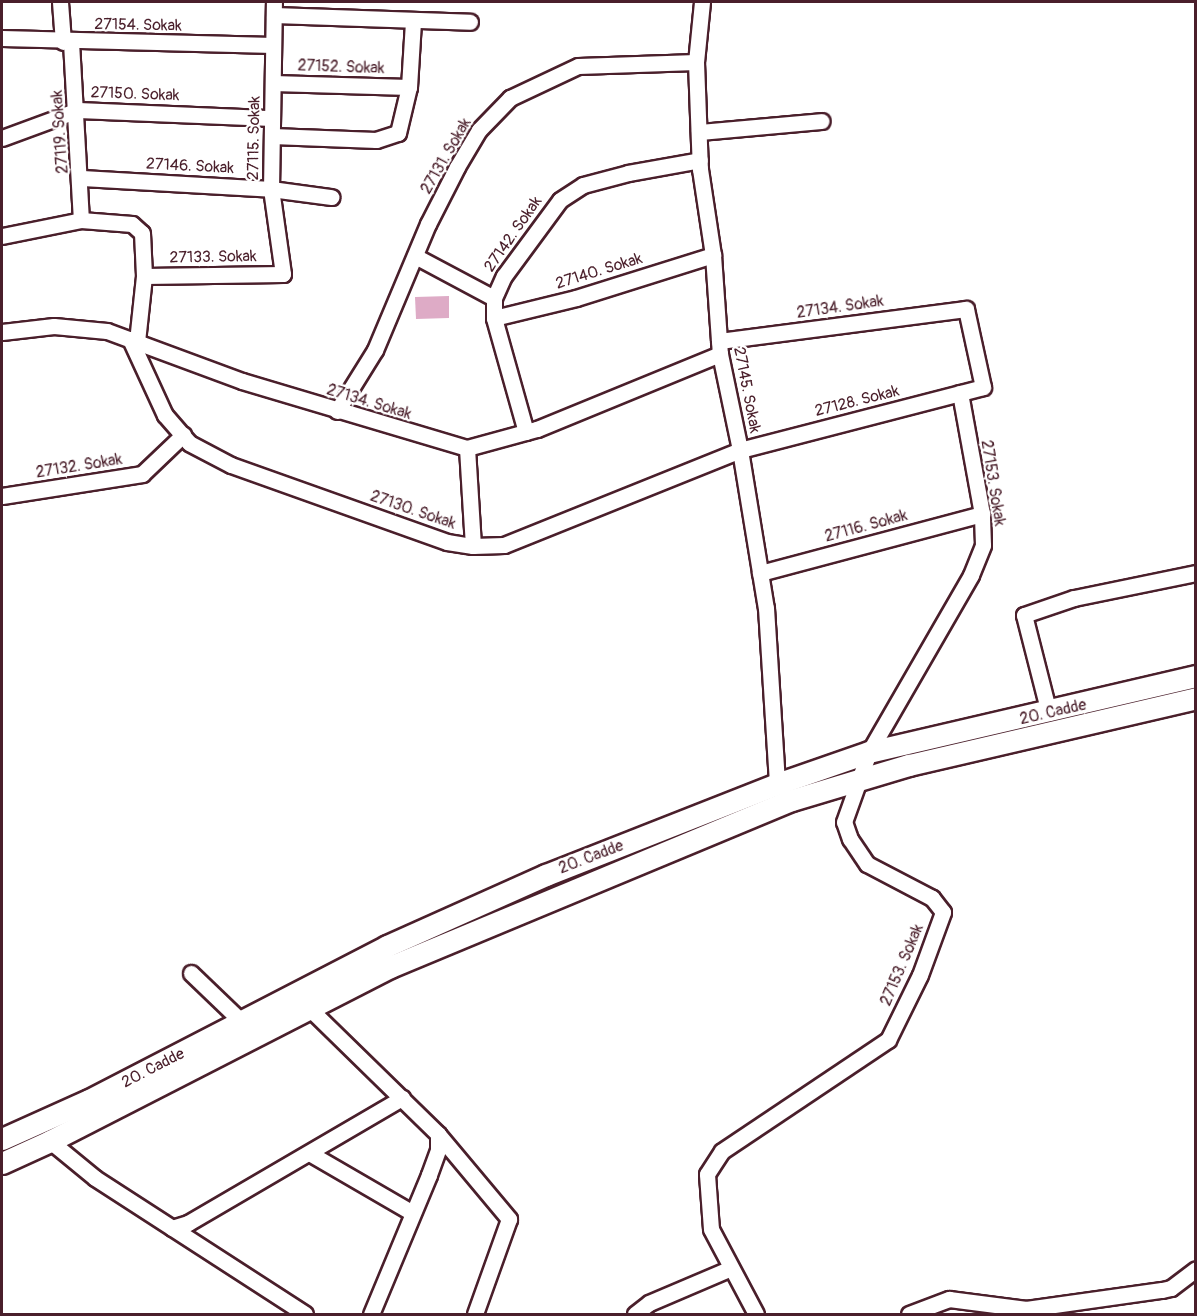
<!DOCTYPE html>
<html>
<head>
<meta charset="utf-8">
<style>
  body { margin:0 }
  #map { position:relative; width:1197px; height:1316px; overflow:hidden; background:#fff; font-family:Pangolin,sans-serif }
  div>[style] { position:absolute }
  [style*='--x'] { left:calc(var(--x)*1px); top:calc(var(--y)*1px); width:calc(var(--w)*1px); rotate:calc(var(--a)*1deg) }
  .building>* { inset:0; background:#deabc6 }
  .roads { filter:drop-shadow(2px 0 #4a1f2b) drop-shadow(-2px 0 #4a1f2b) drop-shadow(0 2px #4a1f2b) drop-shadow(0 -2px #4a1f2b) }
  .minor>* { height:15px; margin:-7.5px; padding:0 7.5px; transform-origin:7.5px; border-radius:7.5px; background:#fff }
  .secondary>* { height:21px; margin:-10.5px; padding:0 10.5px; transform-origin:10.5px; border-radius:10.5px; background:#fff }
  span { translate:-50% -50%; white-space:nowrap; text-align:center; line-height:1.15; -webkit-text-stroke:4.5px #fff; paint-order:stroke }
  .street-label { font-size:16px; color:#4a1f2b }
  .frame { position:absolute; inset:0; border:3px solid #4a1f2b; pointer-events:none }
</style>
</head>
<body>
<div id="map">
  <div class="building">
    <div style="clip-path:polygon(449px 296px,449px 318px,416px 319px,415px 297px)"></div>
  </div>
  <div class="roads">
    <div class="minor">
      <div style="--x:60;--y:2;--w:40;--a:85.7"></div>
      <div style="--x:702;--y:2;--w:60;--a:95.7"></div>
      <div style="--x:696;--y:62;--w:107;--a:87.9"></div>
      <div style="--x:700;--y:169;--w:87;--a:81.4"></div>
      <div style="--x:713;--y:255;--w:99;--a:86"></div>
      <div style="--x:720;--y:354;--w:98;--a:78.2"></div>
      <div style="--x:740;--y:450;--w:160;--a:80.7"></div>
      <div style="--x:766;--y:608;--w:176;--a:86.4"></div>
      <div style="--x:274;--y:15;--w:196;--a:2"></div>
      <div style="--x:2;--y:38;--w:271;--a:1.5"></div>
      <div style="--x:71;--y:42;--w:178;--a:86.8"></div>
      <div style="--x:273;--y:83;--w:136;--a:1.7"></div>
      <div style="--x:699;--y:132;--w:123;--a:-5.1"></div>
      <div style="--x:272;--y:136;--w:104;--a:2.2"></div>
      <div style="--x:376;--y:140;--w:23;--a:-18"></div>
      <div style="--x:398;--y:133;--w:47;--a:-76.6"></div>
      <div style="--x:409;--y:87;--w:65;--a:-86.5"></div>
      <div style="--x:2;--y:138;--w:81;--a:-20.2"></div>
      <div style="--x:78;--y:110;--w:194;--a:2.4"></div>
      <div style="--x:82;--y:178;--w:189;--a:3.3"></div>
      <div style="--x:271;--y:189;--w:61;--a:7.6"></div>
      <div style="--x:2;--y:236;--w:81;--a:-11.4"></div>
      <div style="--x:81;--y:220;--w:51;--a:4.5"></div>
      <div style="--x:132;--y:224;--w:13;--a:42"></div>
      <div style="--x:142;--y:233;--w:43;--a:87.3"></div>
      <div style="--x:144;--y:276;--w:66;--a:96.1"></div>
      <div style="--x:415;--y:256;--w:89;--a:28"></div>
      <div style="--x:144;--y:276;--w:139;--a:-0.8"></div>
      <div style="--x:283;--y:274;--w:86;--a:-98"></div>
      <div style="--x:271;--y:189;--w:187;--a:-89.1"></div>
      <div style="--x:494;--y:318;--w:84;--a:-13.7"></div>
      <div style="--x:576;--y:298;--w:144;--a:-17.4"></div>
      <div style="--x:2;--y:332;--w:52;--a:-6.6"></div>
      <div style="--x:54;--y:326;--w:53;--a:5.4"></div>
      <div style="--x:107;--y:331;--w:144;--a:20.3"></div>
      <div style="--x:242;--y:381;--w:235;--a:16.6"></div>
      <div style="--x:467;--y:448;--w:73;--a:-15.2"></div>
      <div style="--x:537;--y:429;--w:198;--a:-22.3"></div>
      <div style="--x:130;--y:339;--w:84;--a:65.3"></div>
      <div style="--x:165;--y:415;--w:37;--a:49"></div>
      <div style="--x:189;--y:443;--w:47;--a:27.6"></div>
      <div style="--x:231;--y:465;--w:229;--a:19.6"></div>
      <div style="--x:447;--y:542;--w:26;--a:9"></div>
      <div style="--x:473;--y:546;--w:31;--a:-2"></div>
      <div style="--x:504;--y:545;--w:254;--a:-21.9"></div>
      <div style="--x:740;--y:450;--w:251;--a:-14.5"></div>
      <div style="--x:983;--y:387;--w:80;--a:-102.3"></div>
      <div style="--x:966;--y:309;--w:249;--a:172.6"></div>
      <div style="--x:337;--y:411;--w:72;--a:-58.1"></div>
      <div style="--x:375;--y:350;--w:137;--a:-67.2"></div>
      <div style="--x:428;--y:224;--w:64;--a:-63"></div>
      <div style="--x:457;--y:167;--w:43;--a:-59.3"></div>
      <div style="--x:479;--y:130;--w:45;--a:-45.9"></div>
      <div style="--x:510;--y:98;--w:75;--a:-25.2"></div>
      <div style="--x:578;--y:66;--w:118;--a:-1.9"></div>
      <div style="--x:526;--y:432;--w:118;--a:-105.7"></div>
      <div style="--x:494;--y:318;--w:20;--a:-90"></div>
      <div style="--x:494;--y:298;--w:24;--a:-66"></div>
      <div style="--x:504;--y:276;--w:94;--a:-53.6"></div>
      <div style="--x:560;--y:200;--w:27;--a:-33"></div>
      <div style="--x:583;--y:185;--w:47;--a:-14.9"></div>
      <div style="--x:628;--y:173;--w:73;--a:-10.2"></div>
      <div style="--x:467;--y:448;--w:98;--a:86.5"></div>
      <div style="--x:2;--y:496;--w:142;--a:-8.9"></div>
      <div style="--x:142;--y:474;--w:57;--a:-43.6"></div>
      <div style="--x:760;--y:573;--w:230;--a:-14.9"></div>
      <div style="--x:1049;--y:713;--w:101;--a:-104.3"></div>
      <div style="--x:1024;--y:615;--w:53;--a:-18.8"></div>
      <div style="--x:1074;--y:598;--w:125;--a:-11.6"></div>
      <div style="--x:191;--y:973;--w:71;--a:43.9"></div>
      <div style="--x:310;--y:1009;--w:179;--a:44.3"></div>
      <div style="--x:438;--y:1134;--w:16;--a:90"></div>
      <div style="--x:438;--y:1150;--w:27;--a:110"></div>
      <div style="--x:429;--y:1175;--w:151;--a:112.6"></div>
      <div style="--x:438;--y:1134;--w:111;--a:50.1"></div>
      <div style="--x:509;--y:1219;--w:101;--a:109.7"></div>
      <div style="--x:50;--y:1141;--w:58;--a:39.4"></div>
      <div style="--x:95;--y:1178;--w:250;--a:32.9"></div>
      <div style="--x:311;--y:1154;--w:116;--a:30.1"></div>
      <div style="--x:172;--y:1228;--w:17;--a:-17"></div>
      <div style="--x:188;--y:1223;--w:248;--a:-30.3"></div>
      <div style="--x:635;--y:1314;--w:18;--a:-38"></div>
      <div style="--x:649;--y:1303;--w:89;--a:-23.1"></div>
      <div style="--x:756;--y:1314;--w:96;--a:-117.9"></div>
      <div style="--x:711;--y:1229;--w:55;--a:-94.2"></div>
      <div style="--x:707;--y:1174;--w:27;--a:-57"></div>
      <div style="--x:722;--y:1151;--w:200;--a:-33.8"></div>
      <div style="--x:888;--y:1040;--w:72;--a:-63.8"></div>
      <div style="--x:920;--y:975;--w:67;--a:-69.9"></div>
      <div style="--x:943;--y:912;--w:18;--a:-128"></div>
      <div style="--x:932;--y:898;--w:73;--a:-152.4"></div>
      <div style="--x:867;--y:864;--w:30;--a:-124"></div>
      <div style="--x:850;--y:839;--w:18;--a:-109"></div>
      <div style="--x:844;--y:822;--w:74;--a:-70.3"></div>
      <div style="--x:869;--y:752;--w:204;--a:-60"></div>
      <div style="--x:971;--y:575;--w:32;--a:-68"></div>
      <div style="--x:983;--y:545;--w:31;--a:-92"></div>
      <div style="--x:982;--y:514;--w:123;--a:-100.3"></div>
      <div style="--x:909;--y:1314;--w:43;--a:-20.6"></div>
      <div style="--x:949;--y:1299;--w:78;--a:7.4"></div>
      <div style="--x:1026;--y:1309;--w:137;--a:-8"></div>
      <div style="--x:1162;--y:1290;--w:9;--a:-13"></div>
      <div style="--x:1171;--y:1288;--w:31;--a:-37"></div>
    </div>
    <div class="secondary">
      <div style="--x:2;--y:1139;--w:95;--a:-24.1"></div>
      <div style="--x:89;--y:1100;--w:335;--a:-27.3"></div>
      <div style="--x:387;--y:946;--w:174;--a:-24.1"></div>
      <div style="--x:546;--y:875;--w:248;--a:-21.5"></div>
      <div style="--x:777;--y:784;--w:97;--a:-19.2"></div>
      <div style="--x:869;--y:752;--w:336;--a:-13.1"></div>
      <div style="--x:2;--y:1163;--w:53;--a:-24.6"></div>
      <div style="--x:50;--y:1141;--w:382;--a:-27.1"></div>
      <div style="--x:390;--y:967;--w:435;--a:-22.6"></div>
      <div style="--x:792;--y:800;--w:122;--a:-16.7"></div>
      <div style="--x:909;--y:765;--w:295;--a:-13.1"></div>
    </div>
  </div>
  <div class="street-label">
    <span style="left:138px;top:25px;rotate:1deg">27154. Sokak</span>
    <span style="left:341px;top:67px;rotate:2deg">27152. Sokak</span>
    <span style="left:135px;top:94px;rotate:2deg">27150. Sokak</span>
    <span style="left:60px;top:132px;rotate:-94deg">27119. Sokak</span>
    <span style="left:254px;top:138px;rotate:-89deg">27115. Sokak</span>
    <span style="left:446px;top:156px;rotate:-60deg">27131. Sokak</span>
    <span style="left:190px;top:166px;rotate:3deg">27146. Sokak</span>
    <span style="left:513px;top:234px;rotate:-55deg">27142. Sokak</span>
    <span style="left:213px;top:257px;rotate:-1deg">27133. Sokak</span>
    <span style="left:599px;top:271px;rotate:-17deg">27140. Sokak</span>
    <span style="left:840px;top:307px;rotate:-8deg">27134. Sokak</span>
    <span style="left:747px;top:390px;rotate:79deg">27145. Sokak</span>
    <span style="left:857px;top:401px;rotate:-14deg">27128. Sokak</span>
    <span style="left:369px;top:402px;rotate:17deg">27134. Sokak</span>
    <span style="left:79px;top:466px;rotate:-9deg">27132. Sokak</span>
    <span style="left:993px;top:483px;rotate:81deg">27153. Sokak</span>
    <span style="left:413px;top:510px;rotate:19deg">27130. Sokak</span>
    <span style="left:866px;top:526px;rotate:-15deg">27116. Sokak</span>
    <span style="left:1053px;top:712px;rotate:-13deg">20. Cadde</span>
    <span style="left:591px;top:857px;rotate:-21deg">20. Cadde</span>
    <span style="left:902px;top:965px;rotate:-67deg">27153. Sokak</span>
    <span style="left:153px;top:1068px;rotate:-27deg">20. Cadde</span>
  </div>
  <div class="frame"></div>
</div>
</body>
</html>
